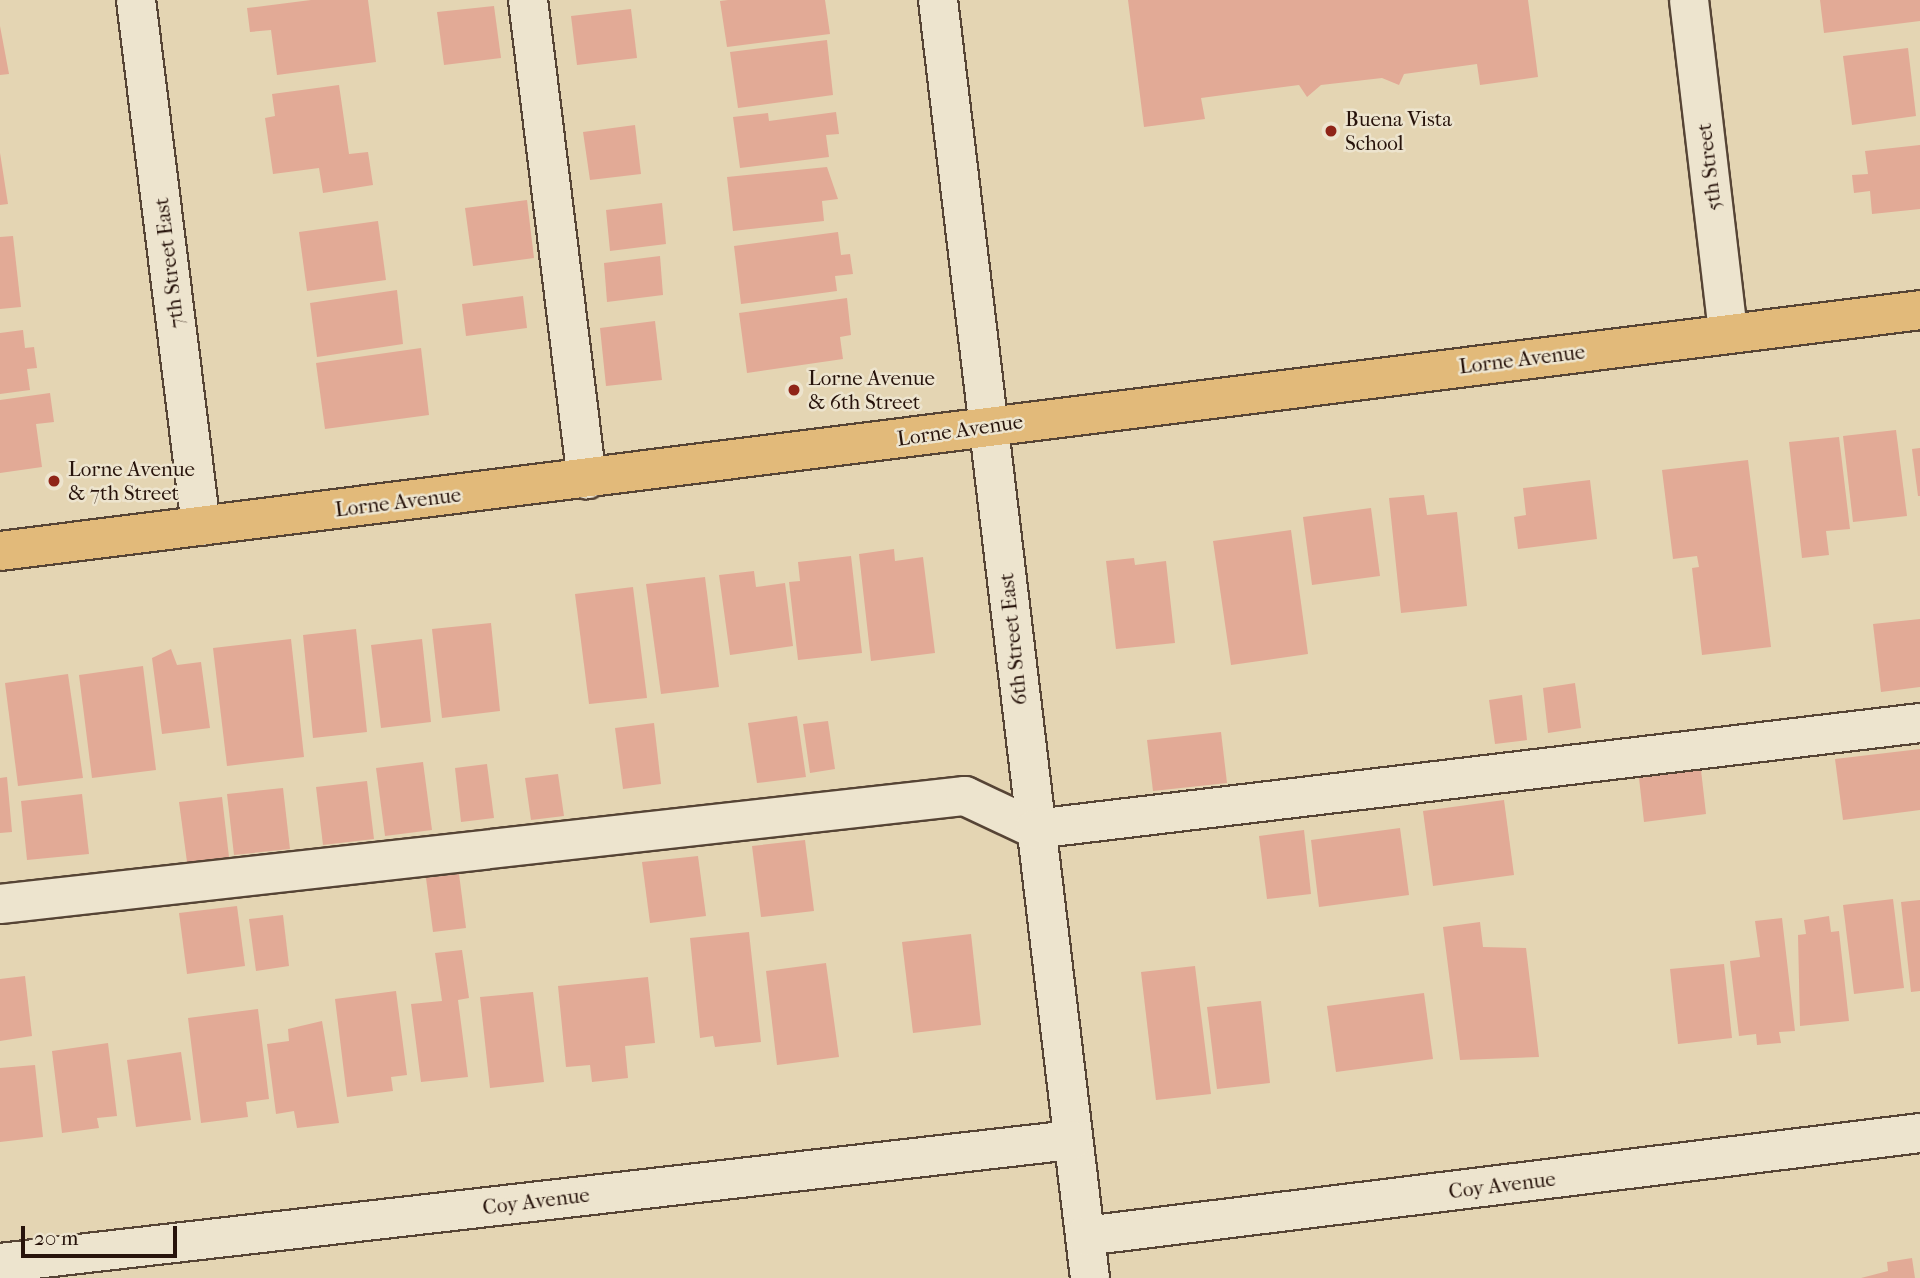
<!DOCTYPE html>
<html>
<head>
<meta charset="utf-8">
<style>
  body { margin:0 }
  #map { position:relative; width:1920px; height:1278px; overflow:hidden; background:#e4d5b3; font-family:"IM FELL French Canon",serif }
  div>[style] { position:absolute }
  [style*='--x'] { left:calc(var(--x)*1px); top:calc(var(--y)*1px); width:calc(var(--w)*1px); rotate:calc(var(--a)*1deg) }
  .building>* { inset:0; background:#e2aa96 }
  .roads { filter:drop-shadow(2px 0 #564435) drop-shadow(-2px 0 #564435) drop-shadow(0 2px #564435) drop-shadow(0 -2px #564435) }
  .minor>* { height:38px; margin:-19px; padding:0 19px; transform-origin:19px; border-radius:19px; background:#ede4ce }
  .major>* { height:38px; margin:-19px; padding:0 19px; transform-origin:19px; border-radius:19px; background:#e2ba7a }
  .dots>* { width:19px; height:19px; translate:-50% -50%; box-sizing:border-box; border:4px solid #ede4ce; border-radius:50% }
  span { translate:-50% -50%; white-space:nowrap; text-align:center; line-height:1.15; -webkit-text-stroke:5px #ede4ce; paint-order:stroke }
  .poi-label { font-size:21px; color:#27130b }
  .left { translate:0 -50%; text-align:left }
  .street-label { font-size:21px; color:#27130b }
  .scale { position:absolute; left:21px; top:1226px; width:156px; height:32px; box-sizing:border-box; border:4px solid #27130b; border-top:0; padding-left:9px; font-size:21px; line-height:24px; white-space:nowrap; color:#27130b; -webkit-text-stroke:5px #ede4ce; paint-order:stroke }
</style>
</head>
<body>
<div id="map">
  <div class="building">
    <div style="clip-path:polygon(311px 0,368px 0,376px 62px,277px 75px,271px 30px,250px 32px,247px 8px)"></div>
    <div style="clip-path:polygon(728px 0,825px 0,830px 34px,727px 47px,720px 1px)"></div>
    <div style="clip-path:polygon(1128px 0,1528px 0,1538px 77px,1480px 85px,1477px 64px,1404px 74px,1399px 85px,1382px 78px,1321px 85px,1307px 97px,1299px 85px,1201px 98px,1205px 119px,1144px 127px)"></div>
    <div style="clip-path:polygon(1820px 0,1920px 0,1920px 21px,1824px 33px)"></div>
    <div style="clip-path:polygon(494px 6px,501px 58px,444px 65px,437px 12px)"></div>
    <div style="clip-path:polygon(631px 9px,637px 58px,577px 65px,571px 16px)"></div>
    <div style="clip-path:polygon(0 26px,9px 74px,0 75px)"></div>
    <div style="clip-path:polygon(827px 40px,833px 95px,738px 108px,730px 52px)"></div>
    <div style="clip-path:polygon(1908px 48px,1916px 116px,1852px 125px,1843px 56px)"></div>
    <div style="clip-path:polygon(339px 85px,349px 154px,368px 152px,373px 185px,323px 193px,319px 168px,273px 174px,265px 118px,275px 116px,272px 94px)"></div>
    <div style="clip-path:polygon(836px 112px,839px 134px,826px 135px,829px 157px,740px 168px,733px 117px,768px 113px,769px 121px)"></div>
    <div style="clip-path:polygon(635px 125px,641px 174px,590px 180px,583px 132px)"></div>
    <div style="clip-path:polygon(1920px 145px,1920px 209px,1872px 214px,1870px 191px,1854px 193px,1852px 175px,1868px 174px,1865px 151px)"></div>
    <div style="clip-path:polygon(0 153px,8px 204px,0 205px)"></div>
    <div style="clip-path:polygon(827px 167px,838px 199px,822px 201px,824px 221px,733px 231px,727px 177px)"></div>
    <div style="clip-path:polygon(527px 200px,534px 258px,473px 266px,465px 208px)"></div>
    <div style="clip-path:polygon(662px 203px,666px 244px,610px 251px,606px 210px)"></div>
    <div style="clip-path:polygon(378px 221px,386px 280px,307px 291px,299px 232px)"></div>
    <div style="clip-path:polygon(838px 232px,841px 255px,850px 254px,853px 274px,835px 276px,837px 291px,741px 304px,734px 246px)"></div>
    <div style="clip-path:polygon(13px 236px,21px 307px,0 309px,0 237px)"></div>
    <div style="clip-path:polygon(660px 256px,663px 295px,607px 302px,604px 263px)"></div>
    <div style="clip-path:polygon(397px 290px,403px 344px,317px 357px,310px 303px)"></div>
    <div style="clip-path:polygon(523px 296px,527px 328px,466px 336px,462px 304px)"></div>
    <div style="clip-path:polygon(847px 298px,851px 335px,840px 337px,843px 359px,747px 373px,739px 313px)"></div>
    <div style="clip-path:polygon(655px 321px,662px 380px,606px 386px,600px 328px)"></div>
    <div style="clip-path:polygon(23px 330px,25px 348px,34px 347px,37px 368px,27px 369px,30px 390px,0 394px,0 333px)"></div>
    <div style="clip-path:polygon(421px 348px,429px 415px,325px 429px,316px 363px)"></div>
    <div style="clip-path:polygon(50px 393px,54px 422px,36px 424px,42px 467px,0 473px,0 400px)"></div>
    <div style="clip-path:polygon(1896px 430px,1907px 516px,1853px 522px,1843px 436px)"></div>
    <div style="clip-path:polygon(1839px 437px,1850px 529px,1826px 531px,1829px 555px,1802px 558px,1789px 442px)"></div>
    <div style="clip-path:polygon(1920px 448px,1920px 496px,1918px 496px,1912px 449px)"></div>
    <div style="clip-path:polygon(1748px 460px,1771px 647px,1702px 655px,1692px 568px,1699px 567px,1697px 556px,1673px 559px,1662px 470px)"></div>
    <div style="clip-path:polygon(1590px 480px,1597px 539px,1518px 549px,1514px 517px,1526px 515px,1523px 488px)"></div>
    <div style="clip-path:polygon(1424px 495px,1427px 515px,1457px 512px,1467px 606px,1401px 613px,1389px 498px)"></div>
    <div style="clip-path:polygon(1371px 508px,1380px 576px,1312px 585px,1303px 517px)"></div>
    <div style="clip-path:polygon(1291px 530px,1308px 654px,1231px 665px,1213px 541px)"></div>
    <div style="clip-path:polygon(894px 549px,895px 561px,923px 557px,935px 653px,871px 661px,859px 554px)"></div>
    <div style="clip-path:polygon(851px 556px,862px 653px,798px 660px,789px 582px,800px 581px,798px 562px)"></div>
    <div style="clip-path:polygon(1134px 558px,1135px 565px,1166px 561px,1175px 643px,1116px 649px,1106px 561px)"></div>
    <div style="clip-path:polygon(754px 571px,756px 587px,785px 583px,793px 646px,730px 655px,719px 575px)"></div>
    <div style="clip-path:polygon(705px 577px,719px 687px,661px 694px,646px 584px)"></div>
    <div style="clip-path:polygon(633px 587px,647px 698px,589px 704px,575px 594px)"></div>
    <div style="clip-path:polygon(1920px 619px,1920px 687px,1881px 692px,1873px 624px)"></div>
    <div style="clip-path:polygon(491px 623px,500px 711px,442px 718px,432px 629px)"></div>
    <div style="clip-path:polygon(356px 629px,367px 732px,313px 738px,303px 635px)"></div>
    <div style="clip-path:polygon(291px 639px,304px 757px,227px 766px,213px 648px)"></div>
    <div style="clip-path:polygon(422px 639px,431px 722px,381px 728px,371px 645px)"></div>
    <div style="clip-path:polygon(171px 649px,177px 665px,201px 662px,210px 728px,162px 734px,152px 658px)"></div>
    <div style="clip-path:polygon(143px 666px,156px 770px,92px 778px,79px 675px)"></div>
    <div style="clip-path:polygon(68px 674px,83px 778px,18px 786px,5px 683px)"></div>
    <div style="clip-path:polygon(1575px 683px,1581px 728px,1548px 733px,1543px 688px)"></div>
    <div style="clip-path:polygon(1522px 695px,1527px 740px,1495px 744px,1489px 700px)"></div>
    <div style="clip-path:polygon(797px 716px,806px 777px,757px 783px,748px 723px)"></div>
    <div style="clip-path:polygon(828px 721px,835px 769px,810px 773px,803px 724px)"></div>
    <div style="clip-path:polygon(654px 723px,661px 784px,623px 789px,615px 728px)"></div>
    <div style="clip-path:polygon(1221px 732px,1227px 783px,1153px 791px,1147px 740px)"></div>
    <div style="clip-path:polygon(1920px 749px,1920px 810px,1843px 820px,1835px 759px)"></div>
    <div style="clip-path:polygon(423px 762px,432px 830px,385px 836px,376px 768px)"></div>
    <div style="clip-path:polygon(487px 764px,494px 818px,461px 822px,455px 768px)"></div>
    <div style="clip-path:polygon(1701px 770px,1706px 814px,1644px 822px,1639px 778px)"></div>
    <div style="clip-path:polygon(558px 774px,564px 816px,531px 820px,525px 778px)"></div>
    <div style="clip-path:polygon(7px 777px,12px 832px,0 833px,0 778px)"></div>
    <div style="clip-path:polygon(367px 781px,374px 839px,323px 845px,316px 787px)"></div>
    <div style="clip-path:polygon(283px 788px,290px 849px,234px 855px,227px 794px)"></div>
    <div style="clip-path:polygon(82px 794px,89px 854px,27px 860px,21px 801px)"></div>
    <div style="clip-path:polygon(222px 797px,229px 857px,187px 862px,179px 802px)"></div>
    <div style="clip-path:polygon(1504px 800px,1514px 875px,1433px 886px,1423px 811px)"></div>
    <div style="clip-path:polygon(1400px 828px,1409px 895px,1319px 907px,1311px 840px)"></div>
    <div style="clip-path:polygon(1304px 830px,1311px 894px,1267px 899px,1259px 836px)"></div>
    <div style="clip-path:polygon(805px 840px,814px 911px,761px 917px,752px 846px)"></div>
    <div style="clip-path:polygon(698px 856px,706px 916px,650px 923px,642px 862px)"></div>
    <div style="clip-path:polygon(459px 874px,466px 928px,433px 932px,426px 878px)"></div>
    <div style="clip-path:polygon(1893px 899px,1904px 988px,1854px 994px,1843px 905px)"></div>
    <div style="clip-path:polygon(1920px 900px,1920px 991px,1911px 992px,1901px 902px)"></div>
    <div style="clip-path:polygon(237px 906px,245px 966px,187px 974px,179px 913px)"></div>
    <div style="clip-path:polygon(283px 915px,289px 966px,256px 971px,249px 919px)"></div>
    <div style="clip-path:polygon(1829px 916px,1831px 932px,1839px 931px,1849px 1021px,1800px 1026px,1798px 935px,1806px 934px,1804px 920px)"></div>
    <div style="clip-path:polygon(1782px 918px,1795px 1031px,1779px 1032px,1781px 1043px,1757px 1045px,1756px 1034px,1739px 1036px,1730px 961px,1760px 957px,1755px 921px)"></div>
    <div style="clip-path:polygon(1480px 922px,1483px 947px,1526px 948px,1539px 1057px,1460px 1060px,1443px 927px)"></div>
    <div style="clip-path:polygon(749px 932px,761px 1042px,715px 1047px,713px 1036px,700px 1038px,690px 938px)"></div>
    <div style="clip-path:polygon(971px 934px,981px 1025px,913px 1033px,902px 942px)"></div>
    <div style="clip-path:polygon(462px 950px,469px 998px,458px 1000px,468px 1077px,421px 1082px,411px 1004px,442px 1001px,435px 953px)"></div>
    <div style="clip-path:polygon(826px 963px,839px 1057px,777px 1065px,766px 971px)"></div>
    <div style="clip-path:polygon(1724px 964px,1732px 1038px,1678px 1044px,1670px 969px)"></div>
    <div style="clip-path:polygon(1195px 966px,1211px 1094px,1156px 1100px,1141px 972px)"></div>
    <div style="clip-path:polygon(25px 976px,32px 1036px,0 1041px,0 979px)"></div>
    <div style="clip-path:polygon(648px 977px,655px 1043px,625px 1046px,628px 1078px,592px 1082px,590px 1065px,566px 1067px,558px 986px)"></div>
    <div style="clip-path:polygon(396px 991px,407px 1075px,391px 1077px,393px 1091px,347px 1097px,335px 999px)"></div>
    <div style="clip-path:polygon(533px 992px,544px 1082px,490px 1088px,480px 997px)"></div>
    <div style="clip-path:polygon(1424px 993px,1433px 1059px,1336px 1072px,1327px 1006px)"></div>
    <div style="clip-path:polygon(1261px 1001px,1270px 1083px,1217px 1089px,1207px 1007px)"></div>
    <div style="clip-path:polygon(258px 1009px,269px 1099px,246px 1102px,248px 1117px,201px 1123px,188px 1018px)"></div>
    <div style="clip-path:polygon(322px 1021px,339px 1123px,297px 1128px,294px 1111px,276px 1114px,267px 1044px,289px 1041px,288px 1029px)"></div>
    <div style="clip-path:polygon(108px 1043px,117px 1116px,97px 1118px,99px 1128px,62px 1133px,52px 1051px)"></div>
    <div style="clip-path:polygon(181px 1052px,191px 1120px,136px 1127px,127px 1060px)"></div>
    <div style="clip-path:polygon(35px 1065px,43px 1137px,0 1142px,0 1068px)"></div>
    <div style="clip-path:polygon(1912px 1258px,1915px 1278px,1861px 1278px,1888px 1271px,1887px 1262px)"></div>
  </div>
  <div class="roads">
    <div class="minor">
      <div style="--x:136;--y:0;--w:530;--a:82.96"></div>
      <div style="--x:528;--y:0;--w:483;--a:83"></div>
      <div style="--x:938;--y:0;--w:1287;--a:83.22"></div>
      <div style="--x:1689;--y:0;--w:335;--a:83.3"></div>
      <div style="--x:0;--y:904;--w:971;--a:-6.39"></div>
      <div style="--x:965;--y:796;--w:77;--a:25.2"></div>
      <div style="--x:1035;--y:829;--w:891;--a:-6.83"></div>
      <div style="--x:1085;--y:1236;--w:841;--a:-7.03"></div>
      <div style="--x:0;--y:1263;--w:1079;--a:-6.55"></div>
    </div>
    <div class="major">
      <div style="--x:0;--y:551;--w:1935;--a:-7.15"></div>
    </div>
  </div>
  <div class="dots">
    <div style="left:1331px;top:131px;background:#8f2418"></div>
    <div style="left:794px;top:390px;background:#8f2418"></div>
    <div style="left:54px;top:481px;background:#8f2418"></div>
  </div>
  <div class="poi-label">
    <span class="left" style="left:1345px;top:131px">Buena Vista<br>School</span>
    <span class="left" style="left:808px;top:390px">Lorne Avenue<br>&amp; 6th Street</span>
    <span class="left" style="left:68px;top:481px">Lorne Avenue<br>&amp; 7th Street</span>
  </div>
  <div class="street-label">
    <span style="left:1709px;top:167px;rotate:-97deg">5th Street</span>
    <span style="left:169px;top:263px;rotate:-97deg">7th Street East</span>
    <span style="left:1522px;top:359px;rotate:-7deg">Lorne Avenue</span>
    <span style="left:960px;top:430px;rotate:-8deg">Lorne Avenue</span>
    <span style="left:398px;top:502px;rotate:-7deg">Lorne Avenue</span>
    <span style="left:1013px;top:639px;rotate:-96deg">6th Street East</span>
    <span style="left:1502px;top:1185px;rotate:-7deg">Coy Avenue</span>
    <span style="left:536px;top:1201px;rotate:-7deg">Coy Avenue</span>
  </div>
  <div class="scale">20 m</div>
</div>
</body>
</html>
